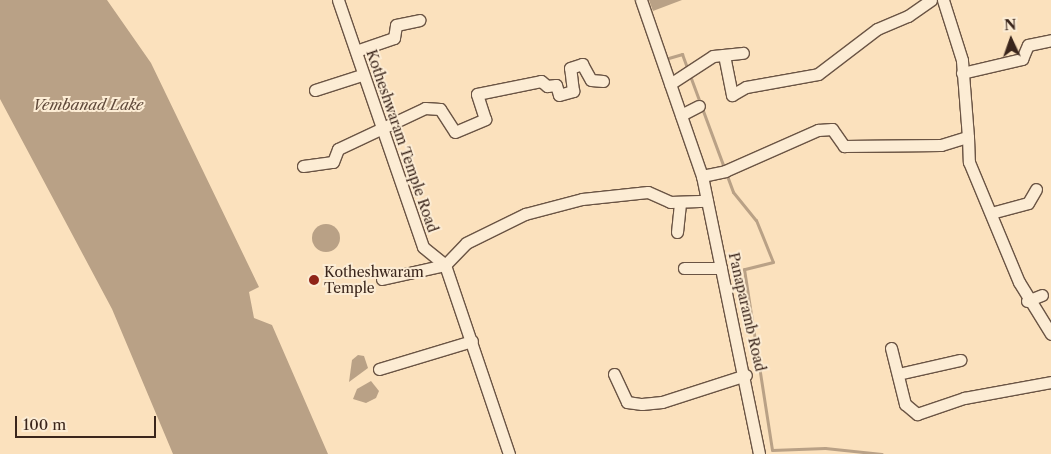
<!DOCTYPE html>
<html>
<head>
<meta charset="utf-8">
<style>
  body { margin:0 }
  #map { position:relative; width:1051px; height:454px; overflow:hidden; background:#fbe1bd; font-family:"Libre Caslon Text",serif }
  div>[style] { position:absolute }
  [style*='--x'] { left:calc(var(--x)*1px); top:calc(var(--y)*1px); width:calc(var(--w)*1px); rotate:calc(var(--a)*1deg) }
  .water>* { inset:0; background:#b9a186 }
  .round { border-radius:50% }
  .stream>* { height:3px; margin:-1.5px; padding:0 1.5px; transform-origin:1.5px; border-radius:1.5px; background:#b9a186 }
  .roads { filter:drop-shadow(1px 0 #6a5444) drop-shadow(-1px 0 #6a5444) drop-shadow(0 1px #6a5444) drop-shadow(0 -1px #6a5444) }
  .minor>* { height:11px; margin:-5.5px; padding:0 5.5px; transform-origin:5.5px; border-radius:5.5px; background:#fcecd4 }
  .dots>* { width:14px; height:14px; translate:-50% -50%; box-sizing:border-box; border:2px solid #fcecd4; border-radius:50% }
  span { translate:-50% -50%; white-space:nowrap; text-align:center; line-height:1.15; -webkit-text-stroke:4px #fcecd4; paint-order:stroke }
  .street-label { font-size:14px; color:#3a251b }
  .poi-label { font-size:14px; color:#3a251b }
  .left { translate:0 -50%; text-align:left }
  .water-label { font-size:15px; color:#604a3b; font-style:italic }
  .north { position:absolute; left:986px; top:15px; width:50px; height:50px; -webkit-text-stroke:4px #fcecd4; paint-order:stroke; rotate:357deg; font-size:14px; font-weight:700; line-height:20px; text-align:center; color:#3a251b }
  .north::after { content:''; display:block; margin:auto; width:18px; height:22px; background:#3a251b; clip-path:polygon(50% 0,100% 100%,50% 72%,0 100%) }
  .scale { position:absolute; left:15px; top:416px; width:141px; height:22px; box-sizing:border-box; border:2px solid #3a251b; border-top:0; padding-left:6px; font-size:15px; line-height:18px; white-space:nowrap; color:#3a251b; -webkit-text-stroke:4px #fcecd4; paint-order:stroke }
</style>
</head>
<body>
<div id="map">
  <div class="water">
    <div style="clip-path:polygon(0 0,107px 0,151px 63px,259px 287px,249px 292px,254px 318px,272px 325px,328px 454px,173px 454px,112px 309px,0 99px)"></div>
    <div style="clip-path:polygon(649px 0,682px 0,653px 11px)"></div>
    <div class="round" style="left:312px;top:224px;width:28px;height:28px"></div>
    <div style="clip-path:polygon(358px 355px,364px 356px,368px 368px,349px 382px,352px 360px)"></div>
    <div style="clip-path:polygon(371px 381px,379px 391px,376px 398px,366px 403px,353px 399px,357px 389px)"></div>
  </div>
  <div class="stream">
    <div style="--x:665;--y:59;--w:18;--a:-16"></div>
    <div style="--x:682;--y:54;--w:147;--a:69.7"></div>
    <div style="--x:733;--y:192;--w:36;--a:51"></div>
    <div style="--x:756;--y:220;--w:45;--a:68"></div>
    <div style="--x:773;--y:262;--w:30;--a:166"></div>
    <div style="--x:744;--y:269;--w:183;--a:81.2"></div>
    <div style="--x:772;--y:450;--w:53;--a:-2.2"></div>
    <div style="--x:825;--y:448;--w:57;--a:6"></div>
  </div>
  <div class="roads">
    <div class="minor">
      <div style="--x:338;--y:0;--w:261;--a:71"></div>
      <div style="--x:423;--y:247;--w:28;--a:39"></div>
      <div style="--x:445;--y:265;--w:200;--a:71.3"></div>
      <div style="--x:641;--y:0;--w:186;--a:70.9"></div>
      <div style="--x:702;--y:176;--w:284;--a:78.4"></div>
      <div style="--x:356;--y:51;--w:40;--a:-18.9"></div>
      <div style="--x:394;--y:38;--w:13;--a:-81"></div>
      <div style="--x:396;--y:25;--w:24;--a:-12"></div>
      <div style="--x:724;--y:55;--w:41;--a:78.7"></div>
      <div style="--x:732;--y:95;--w:16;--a:-30"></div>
      <div style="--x:746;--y:87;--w:73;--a:-10.2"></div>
      <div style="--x:818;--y:74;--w:74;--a:-37.3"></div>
      <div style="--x:877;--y:29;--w:34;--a:-23"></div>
      <div style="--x:908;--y:16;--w:28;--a:-35"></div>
      <div style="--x:962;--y:73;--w:62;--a:-13.1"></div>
      <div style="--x:1022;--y:59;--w:15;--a:-67"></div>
      <div style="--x:1028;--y:45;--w:24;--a:-12"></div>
      <div style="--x:670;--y:84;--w:51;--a:-33.1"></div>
      <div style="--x:713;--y:56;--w:30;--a:-6"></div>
      <div style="--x:315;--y:90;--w:49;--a:-17.7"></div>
      <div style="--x:681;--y:115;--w:20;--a:-27"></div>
      <div style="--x:968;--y:137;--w:25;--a:88"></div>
      <div style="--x:969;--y:162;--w:130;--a:67.4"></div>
      <div style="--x:1019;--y:282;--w:61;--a:58.4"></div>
      <div style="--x:303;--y:166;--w:30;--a:-8"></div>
      <div style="--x:333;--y:162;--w:14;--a:-69"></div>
      <div style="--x:338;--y:149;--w:96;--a:-25.2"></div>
      <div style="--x:425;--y:108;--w:15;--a:4"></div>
      <div style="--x:440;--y:109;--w:27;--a:57"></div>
      <div style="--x:455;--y:132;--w:33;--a:-23"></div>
      <div style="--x:485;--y:119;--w:26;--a:-108"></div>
      <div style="--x:477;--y:94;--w:65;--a:-11.5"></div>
      <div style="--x:541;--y:81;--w:8;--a:40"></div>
      <div style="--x:547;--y:86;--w:9;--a:-6"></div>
      <div style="--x:556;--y:85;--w:10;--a:73"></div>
      <div style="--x:559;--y:95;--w:15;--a:-16"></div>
      <div style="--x:573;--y:91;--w:23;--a:-97"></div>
      <div style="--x:570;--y:68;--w:13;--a:-18"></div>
      <div style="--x:582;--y:64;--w:18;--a:61"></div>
      <div style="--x:591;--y:80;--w:12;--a:5"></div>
      <div style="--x:702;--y:176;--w:24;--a:-12"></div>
      <div style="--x:725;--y:171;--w:102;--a:-23.8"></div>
      <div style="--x:818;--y:130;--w:14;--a:-4"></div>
      <div style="--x:832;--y:129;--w:21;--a:55"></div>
      <div style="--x:844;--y:146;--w:97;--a:-0.6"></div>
      <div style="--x:941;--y:145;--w:28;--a:-17"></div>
      <div style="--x:968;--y:137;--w:77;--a:-94.5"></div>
      <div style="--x:962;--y:60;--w:63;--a:-107.6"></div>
      <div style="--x:991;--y:213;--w:38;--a:-15"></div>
      <div style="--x:1028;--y:203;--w:16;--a:-60"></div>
      <div style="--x:677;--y:232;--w:29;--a:-84"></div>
      <div style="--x:684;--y:268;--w:37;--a:0"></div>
      <div style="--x:382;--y:279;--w:65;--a:-12.5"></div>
      <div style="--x:445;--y:265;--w:30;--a:-46"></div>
      <div style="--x:466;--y:243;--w:66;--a:-26.2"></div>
      <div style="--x:525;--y:214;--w:59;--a:-14.7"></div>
      <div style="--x:582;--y:199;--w:66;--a:-6.1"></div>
      <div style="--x:648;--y:192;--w:24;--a:24"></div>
      <div style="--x:670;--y:202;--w:37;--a:-2"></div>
      <div style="--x:1027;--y:301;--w:16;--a:-22"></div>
      <div style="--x:891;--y:348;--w:58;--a:76"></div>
      <div style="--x:905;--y:404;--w:16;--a:40"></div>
      <div style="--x:917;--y:414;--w:50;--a:-18.8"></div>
      <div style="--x:964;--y:398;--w:88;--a:-10.4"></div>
      <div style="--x:379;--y:369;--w:97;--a:-16.8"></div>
      <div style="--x:614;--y:374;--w:31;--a:65"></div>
      <div style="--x:627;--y:402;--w:15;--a:8"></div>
      <div style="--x:642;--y:404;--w:20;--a:-6"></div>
      <div style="--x:662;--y:402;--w:88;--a:-17.8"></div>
      <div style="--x:898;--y:374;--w:64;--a:-12.7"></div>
    </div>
  </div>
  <div class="dots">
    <div style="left:314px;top:280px;background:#8f2418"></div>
  </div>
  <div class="street-label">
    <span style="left:402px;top:141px;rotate:71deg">Kotheshwaram Temple Road</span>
    <span style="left:747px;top:312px;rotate:77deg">Panaparamb Road</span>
  </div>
  <div class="poi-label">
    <span class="left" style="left:324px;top:280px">Kotheshwaram<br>Temple</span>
  </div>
  <div class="water-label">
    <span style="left:88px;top:105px">Vembanad Lake</span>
  </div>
  <div class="north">N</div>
  <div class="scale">100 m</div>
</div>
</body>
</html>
